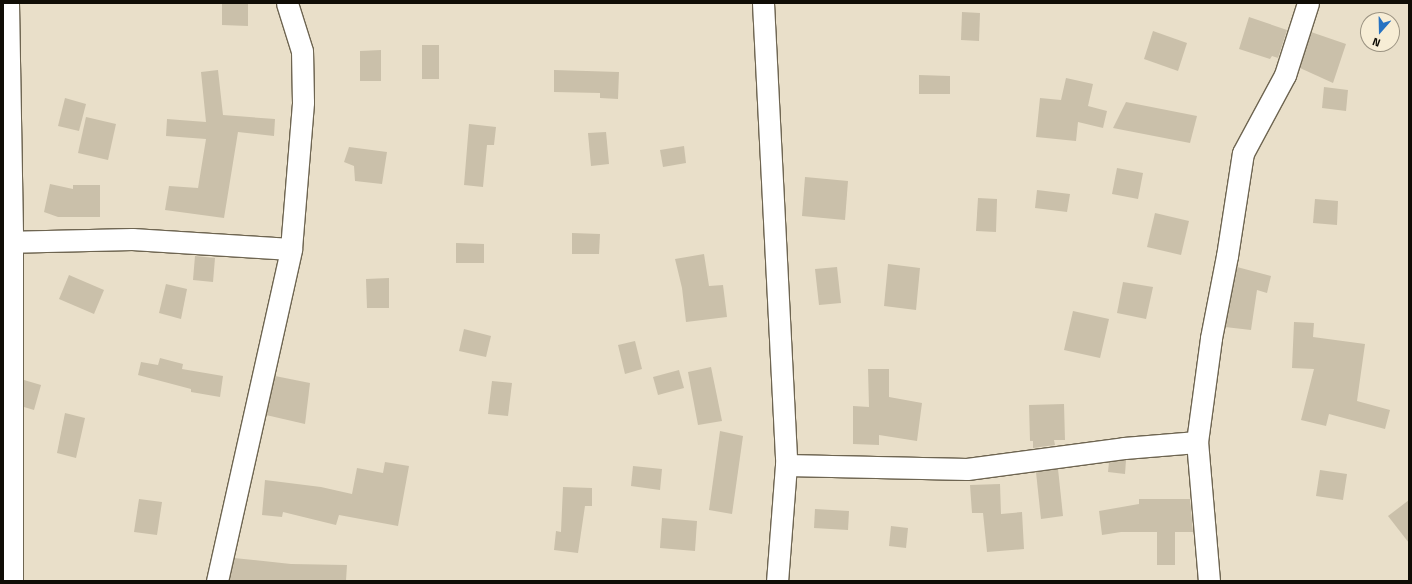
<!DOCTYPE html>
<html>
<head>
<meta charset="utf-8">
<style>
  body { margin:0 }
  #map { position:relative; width:1412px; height:584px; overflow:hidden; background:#e9dfc9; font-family:"Titillium Web",sans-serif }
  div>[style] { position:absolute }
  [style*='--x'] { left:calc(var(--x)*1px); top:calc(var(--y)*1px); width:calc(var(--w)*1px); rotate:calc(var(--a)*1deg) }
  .building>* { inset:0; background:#cac0aa }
  .roads { filter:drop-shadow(1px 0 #6e6551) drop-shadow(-1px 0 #6e6551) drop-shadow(0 1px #6e6551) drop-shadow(0 -1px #6e6551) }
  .street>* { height:21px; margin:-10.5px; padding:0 10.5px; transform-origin:10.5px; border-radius:10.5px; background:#fff }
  span { translate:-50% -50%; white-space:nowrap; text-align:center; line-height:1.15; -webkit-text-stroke:4px #f7edd5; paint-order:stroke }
  .frame { position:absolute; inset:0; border:4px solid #100d06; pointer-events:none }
  .north { position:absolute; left:1360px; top:12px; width:40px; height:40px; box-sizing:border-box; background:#f7edd5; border:1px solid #9b9382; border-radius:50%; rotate:200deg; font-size:11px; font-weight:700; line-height:16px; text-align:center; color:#100d06 }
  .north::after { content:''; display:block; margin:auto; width:14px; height:18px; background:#2672c2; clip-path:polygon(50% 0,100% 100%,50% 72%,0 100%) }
</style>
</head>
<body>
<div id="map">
  <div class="building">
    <div style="clip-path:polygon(222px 3px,248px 3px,248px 26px,222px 25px)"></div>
    <div style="clip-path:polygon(962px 12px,980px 13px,979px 41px,961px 40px)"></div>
    <div style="clip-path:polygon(1249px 17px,1287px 30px,1278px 58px,1272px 56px,1270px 59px,1239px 49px)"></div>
    <div style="clip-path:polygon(1153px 31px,1187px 43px,1178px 71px,1144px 59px)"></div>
    <div style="clip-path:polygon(1311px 32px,1346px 44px,1333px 83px,1300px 68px)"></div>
    <div style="clip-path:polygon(422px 45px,439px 45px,439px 79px,422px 79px)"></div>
    <div style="clip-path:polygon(381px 50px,381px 81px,360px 81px,360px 51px)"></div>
    <div style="clip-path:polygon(218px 70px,223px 115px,275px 119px,274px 136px,238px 132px,224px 218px,165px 210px,169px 186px,198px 188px,206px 139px,166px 136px,167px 119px,206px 122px,201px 72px)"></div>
    <div style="clip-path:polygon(554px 70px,619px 72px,618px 99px,600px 98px,600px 93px,554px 92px)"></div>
    <div style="clip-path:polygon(919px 75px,950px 76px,950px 94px,919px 94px)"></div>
    <div style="clip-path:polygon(1066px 78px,1093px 84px,1088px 106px,1107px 111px,1103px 128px,1078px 122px,1076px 141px,1036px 137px,1040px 98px,1061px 100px)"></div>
    <div style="clip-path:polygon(1324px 87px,1348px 90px,1346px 111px,1322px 108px)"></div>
    <div style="clip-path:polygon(65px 98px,86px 104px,79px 131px,58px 126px)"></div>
    <div style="clip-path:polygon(1126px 102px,1197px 116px,1190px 143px,1113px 128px)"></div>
    <div style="clip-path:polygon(86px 117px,116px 124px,108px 160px,78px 153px)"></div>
    <div style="clip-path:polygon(469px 124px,496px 127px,494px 145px,487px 145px,483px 187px,464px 185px)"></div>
    <div style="clip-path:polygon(606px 132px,609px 164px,591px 166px,588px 133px)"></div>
    <div style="clip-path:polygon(684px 146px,686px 163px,663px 167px,660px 150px)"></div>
    <div style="clip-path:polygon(349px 147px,387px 152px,382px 184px,355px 181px,354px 166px,344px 162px)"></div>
    <div style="clip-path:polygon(1117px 168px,1143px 173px,1138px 199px,1112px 194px)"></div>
    <div style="clip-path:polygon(805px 177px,848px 181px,845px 220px,802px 216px)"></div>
    <div style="clip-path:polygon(50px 184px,73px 189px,73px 185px,100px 185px,100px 217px,58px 217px,44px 212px)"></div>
    <div style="clip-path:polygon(1037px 190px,1070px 194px,1067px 212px,1035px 208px)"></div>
    <div style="clip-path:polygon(978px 198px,997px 199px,996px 232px,976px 231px)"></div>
    <div style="clip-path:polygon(1315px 199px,1338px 201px,1337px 225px,1313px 223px)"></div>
    <div style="clip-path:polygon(1155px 213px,1189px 221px,1181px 255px,1147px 247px)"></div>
    <div style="clip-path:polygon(572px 233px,600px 234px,599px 254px,572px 254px)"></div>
    <div style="clip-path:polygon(456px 243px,484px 244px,484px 263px,456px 263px)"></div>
    <div style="clip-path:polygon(704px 254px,709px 286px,723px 285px,727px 317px,686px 322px,682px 288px,675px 259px)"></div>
    <div style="clip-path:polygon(195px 256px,215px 258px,213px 282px,193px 280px)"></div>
    <div style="clip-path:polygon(888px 264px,920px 268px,916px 310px,884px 306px)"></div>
    <div style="clip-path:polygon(837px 267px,841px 303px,819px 305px,815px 269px)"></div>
    <div style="clip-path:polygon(1237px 267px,1271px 276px,1267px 293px,1257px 290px,1251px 330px,1225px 327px)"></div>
    <div style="clip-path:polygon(69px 275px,104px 290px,94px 314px,59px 299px)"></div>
    <div style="clip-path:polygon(389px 278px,389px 308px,367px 308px,366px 279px)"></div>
    <div style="clip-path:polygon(1123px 282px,1153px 287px,1146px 319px,1117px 313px)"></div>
    <div style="clip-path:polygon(166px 284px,187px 289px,181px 319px,159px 313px)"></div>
    <div style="clip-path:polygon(1073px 311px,1109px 319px,1100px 358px,1064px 350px)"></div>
    <div style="clip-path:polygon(1294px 322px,1314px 323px,1313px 337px,1365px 344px,1357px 401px,1390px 410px,1385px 429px,1329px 414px,1326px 426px,1301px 420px,1314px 369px,1292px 368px)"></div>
    <div style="clip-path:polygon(464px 329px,491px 336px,486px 357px,459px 351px)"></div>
    <div style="clip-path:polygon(635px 341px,642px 369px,625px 374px,618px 345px)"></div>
    <div style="clip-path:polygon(160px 358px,183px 364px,182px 369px,223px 376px,220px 397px,191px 392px,191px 389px,138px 375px,141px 362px,158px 365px)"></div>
    <div style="clip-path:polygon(711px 367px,722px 421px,698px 425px,688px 372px)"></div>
    <div style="clip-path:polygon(868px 369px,889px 369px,889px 397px,922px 403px,917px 441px,879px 435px,879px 445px,853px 444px,853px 406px,869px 407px)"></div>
    <div style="clip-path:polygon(679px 370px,684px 388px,658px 395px,653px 377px)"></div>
    <div style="clip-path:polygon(275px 376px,310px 383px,305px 424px,266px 415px)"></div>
    <div style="clip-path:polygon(24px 380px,41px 385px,34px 410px,24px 407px)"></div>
    <div style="clip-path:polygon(492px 381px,512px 383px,508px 416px,488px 414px)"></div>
    <div style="clip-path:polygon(1064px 404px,1065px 440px,1054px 440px,1055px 445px,1033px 448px,1033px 441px,1030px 441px,1029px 405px)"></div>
    <div style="clip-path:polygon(65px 413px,85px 418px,76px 458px,57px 453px)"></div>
    <div style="clip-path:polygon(720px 431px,743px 436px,732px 514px,709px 510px)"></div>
    <div style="clip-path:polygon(1126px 460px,1125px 474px,1108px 472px,1109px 462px)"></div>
    <div style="clip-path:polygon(385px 462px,409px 466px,398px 526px,339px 515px,336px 525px,283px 512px,282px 517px,262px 515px,265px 480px,321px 487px,352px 494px,357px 468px,383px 473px)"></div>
    <div style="clip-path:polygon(633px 466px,662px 469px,660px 490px,631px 486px)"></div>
    <div style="clip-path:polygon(1058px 469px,1063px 516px,1041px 519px,1036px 472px)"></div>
    <div style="clip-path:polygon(1320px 470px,1347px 474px,1343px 500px,1316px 496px)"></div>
    <div style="clip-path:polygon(1000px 484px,1001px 514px,1022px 512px,1024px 549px,987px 552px,983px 513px,972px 513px,970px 485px)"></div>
    <div style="clip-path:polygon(563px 487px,592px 488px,592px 506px,585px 506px,578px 553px,554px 550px,556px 531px,561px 532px)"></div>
    <div style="clip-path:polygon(139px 499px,162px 502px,157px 535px,134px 532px)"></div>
    <div style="clip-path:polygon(1139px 499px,1190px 499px,1193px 532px,1175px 532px,1175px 565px,1157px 565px,1157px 532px,1121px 532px,1102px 535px,1099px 511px,1139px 504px)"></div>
    <div style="clip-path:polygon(1409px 500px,1409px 543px,1388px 516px)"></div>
    <div style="clip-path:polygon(815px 509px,849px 511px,848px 530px,814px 528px)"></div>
    <div style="clip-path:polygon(662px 518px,697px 521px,695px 551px,660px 548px)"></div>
    <div style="clip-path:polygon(891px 526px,908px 528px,906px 548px,889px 546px)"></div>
    <div style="clip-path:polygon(234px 558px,291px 564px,347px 565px,346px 581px,229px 581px)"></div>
  </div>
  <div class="roads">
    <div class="street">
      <div style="--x:8;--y:3;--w:238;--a:89"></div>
      <div style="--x:12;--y:241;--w:340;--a:90"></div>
      <div style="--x:763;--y:3;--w:463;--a:87.1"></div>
      <div style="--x:786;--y:465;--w:116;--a:94.4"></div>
      <div style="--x:3;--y:242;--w:129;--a:-1.3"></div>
      <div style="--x:132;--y:239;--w:159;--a:3.6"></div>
      <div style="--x:786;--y:465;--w:181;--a:1.3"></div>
      <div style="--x:967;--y:469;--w:158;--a:-7.6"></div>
      <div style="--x:1124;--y:448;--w:73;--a:-4.7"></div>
      <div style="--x:217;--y:581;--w:340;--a:-77.4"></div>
      <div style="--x:291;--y:249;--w:147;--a:-85.3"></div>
      <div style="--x:303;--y:102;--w:51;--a:-91.1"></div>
      <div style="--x:302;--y:51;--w:50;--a:-107.4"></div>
      <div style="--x:1209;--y:581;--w:140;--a:-94.9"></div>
      <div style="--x:1197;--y:442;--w:105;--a:-82.3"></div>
      <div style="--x:1211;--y:338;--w:84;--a:-79"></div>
      <div style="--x:1227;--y:256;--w:104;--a:-81.2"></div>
      <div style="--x:1243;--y:153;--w:89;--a:-61.7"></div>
      <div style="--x:1285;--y:75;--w:76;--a:-72.3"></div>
    </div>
  </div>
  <div class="frame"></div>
  <div class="north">N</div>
</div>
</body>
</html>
